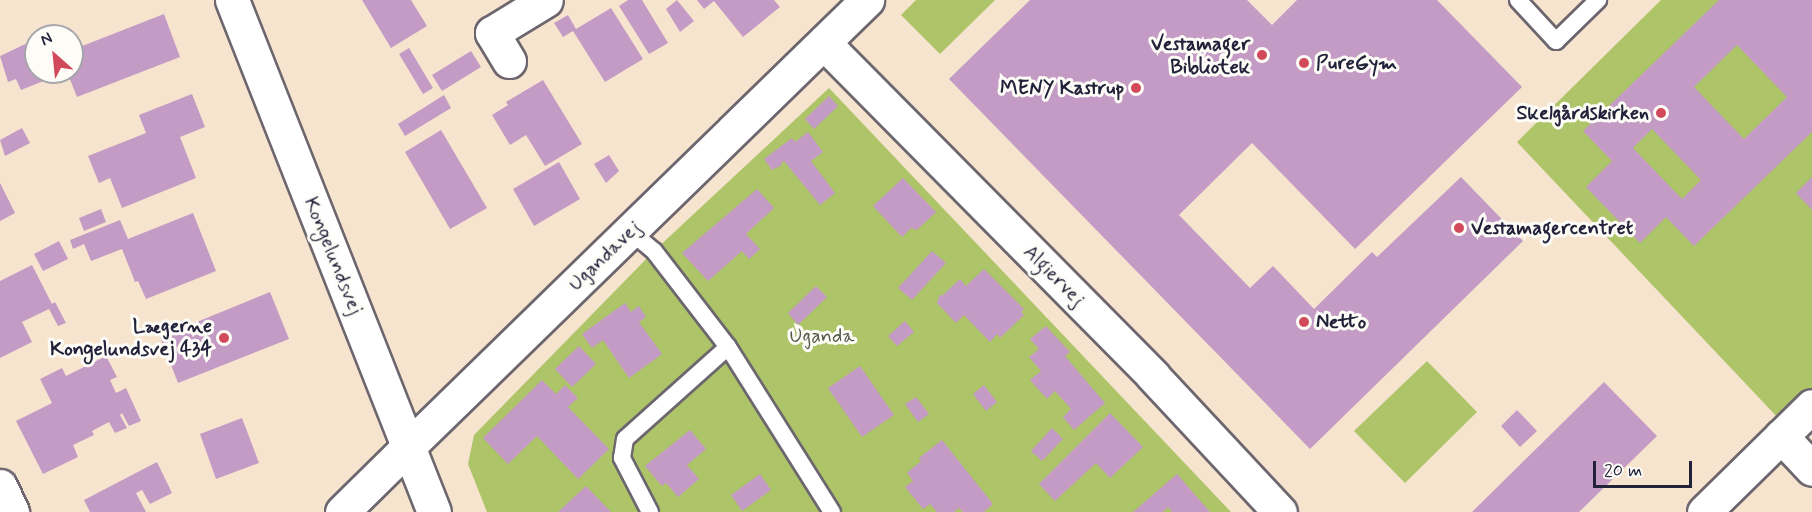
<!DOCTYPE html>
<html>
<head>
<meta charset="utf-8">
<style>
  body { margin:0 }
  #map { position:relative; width:1812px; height:512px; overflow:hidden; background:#f7e4ce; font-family:Mynerve,sans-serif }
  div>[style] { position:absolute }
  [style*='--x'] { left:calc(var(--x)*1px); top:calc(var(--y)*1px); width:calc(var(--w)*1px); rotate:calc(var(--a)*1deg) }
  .green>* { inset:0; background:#adc469 }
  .building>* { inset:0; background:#c49bc4 }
  .roads { filter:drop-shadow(2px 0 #6d666e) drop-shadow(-2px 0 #6d666e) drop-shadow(0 2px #6d666e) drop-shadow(0 -2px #6d666e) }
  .service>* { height:16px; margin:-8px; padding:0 8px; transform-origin:8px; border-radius:8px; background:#fff }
  .minor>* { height:33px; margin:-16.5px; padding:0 16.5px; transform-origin:16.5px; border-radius:16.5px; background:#fff }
  .tertiary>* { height:33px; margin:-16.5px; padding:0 16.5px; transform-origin:16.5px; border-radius:16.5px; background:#fff }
  .dots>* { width:16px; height:16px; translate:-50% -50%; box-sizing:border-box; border:3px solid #fdfcf7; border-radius:50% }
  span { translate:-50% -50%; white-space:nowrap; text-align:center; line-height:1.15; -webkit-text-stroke:6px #fdfcf7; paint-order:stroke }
  .poi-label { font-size:20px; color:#22223b; font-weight:700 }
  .right { translate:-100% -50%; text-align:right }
  .left { translate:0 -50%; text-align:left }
  .street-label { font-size:20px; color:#22223b }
  .park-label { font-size:20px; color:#535b4b }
  .north { position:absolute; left:24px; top:24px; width:60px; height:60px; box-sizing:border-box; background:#fdfcf7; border:2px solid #a5a5ac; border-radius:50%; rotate:333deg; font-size:16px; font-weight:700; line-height:24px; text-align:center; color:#22223b }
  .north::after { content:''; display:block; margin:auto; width:21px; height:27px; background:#d1495b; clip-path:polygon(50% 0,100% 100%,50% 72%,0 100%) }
  .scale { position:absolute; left:1593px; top:461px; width:99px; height:27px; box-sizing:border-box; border:3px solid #22223b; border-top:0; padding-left:8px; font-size:18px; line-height:21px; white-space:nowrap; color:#22223b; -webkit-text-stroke:4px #fdfcf7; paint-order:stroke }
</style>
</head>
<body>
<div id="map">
  <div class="green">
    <div style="clip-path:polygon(916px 0,995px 0,940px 54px,901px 15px)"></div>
    <div style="clip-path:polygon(1661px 0,1812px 0,1812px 388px,1780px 420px,1517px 142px)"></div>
    <div style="clip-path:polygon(829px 88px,1231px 512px,487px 512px,468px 464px,474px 435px,654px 251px)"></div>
    <div style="clip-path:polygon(1427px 361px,1477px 412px,1405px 483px,1354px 431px)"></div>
  </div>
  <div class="building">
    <div style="clip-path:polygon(362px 0,411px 0,427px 26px,391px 48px)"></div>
    <div style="clip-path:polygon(628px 0,642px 0,668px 43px,649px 54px,619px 6px)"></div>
    <div style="clip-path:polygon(677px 0,694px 21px,680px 32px,666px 9px)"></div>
    <div style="clip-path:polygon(697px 0,774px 0,780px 7px,743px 37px,714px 1px,704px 9px)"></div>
    <div style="clip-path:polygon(1030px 0,1247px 0,1272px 25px,1297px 0,1437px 0,1522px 87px,1355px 249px,1252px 143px,1179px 215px,1250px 288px,1273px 266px,1314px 309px,1372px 252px,1377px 257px,1461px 177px,1523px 241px,1310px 449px,949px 79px)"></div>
    <div style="clip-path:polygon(evenodd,1719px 0,1812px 0,1812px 132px,1694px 246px,1666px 217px,1640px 243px,1586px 187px,1612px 161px,1583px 131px,1719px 0,1737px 45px,1787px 97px,1744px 139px,1694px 87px,1737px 45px,1719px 0,1652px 129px,1701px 180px,1682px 199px,1633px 148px,1652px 129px)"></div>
    <div style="clip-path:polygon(611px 8px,643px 59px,605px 82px,573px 31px,563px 37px,554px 23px,568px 15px,576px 29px)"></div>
    <div style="clip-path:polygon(164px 14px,180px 57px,77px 97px,67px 72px,72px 72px,72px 50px)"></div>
    <div style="clip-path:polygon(36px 39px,36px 72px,66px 72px,21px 90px,16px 79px,8px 82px,0 56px)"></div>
    <div style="clip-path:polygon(409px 48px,433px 88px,423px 94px,399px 54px)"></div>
    <div style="clip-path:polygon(471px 51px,481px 67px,442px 91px,432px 75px)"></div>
    <div style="clip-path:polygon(543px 80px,582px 144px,545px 166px,526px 135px,510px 145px,492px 115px,508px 105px,506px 102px)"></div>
    <div style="clip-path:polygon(192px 94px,205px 127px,180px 137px,196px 178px,122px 208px,110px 178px,99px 183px,88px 156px,146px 133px,139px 115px)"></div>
    <div style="clip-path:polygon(444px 95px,451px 108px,405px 136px,398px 124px)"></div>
    <div style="clip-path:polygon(829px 96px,838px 106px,814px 129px,805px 119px)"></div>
    <div style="clip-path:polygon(22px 128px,30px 143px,5px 156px,0 140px)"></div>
    <div style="clip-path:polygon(441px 130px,487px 208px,450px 229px,405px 152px)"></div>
    <div style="clip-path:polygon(808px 132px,823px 152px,811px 161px,835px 193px,820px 205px,784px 161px,781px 163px,782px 165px,772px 170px,764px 159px,792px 138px,795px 142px)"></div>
    <div style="clip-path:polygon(609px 155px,619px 171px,606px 183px,594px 164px)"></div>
    <div style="clip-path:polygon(559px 162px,580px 199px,534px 226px,513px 189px)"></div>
    <div style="clip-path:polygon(1812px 177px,1812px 210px,1796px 193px)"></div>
    <div style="clip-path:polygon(903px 178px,936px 212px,917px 230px,911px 228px,902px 237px,873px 206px)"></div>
    <div style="clip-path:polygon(0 183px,15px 213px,0 221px)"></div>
    <div style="clip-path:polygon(757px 189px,774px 208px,746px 234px,760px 249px,749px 259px,742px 251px,708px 281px,682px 253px)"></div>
    <div style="clip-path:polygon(101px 209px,106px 222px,84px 231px,79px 218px)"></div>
    <div style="clip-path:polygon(193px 213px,216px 271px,146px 299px,138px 281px,135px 282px,122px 249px,91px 261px,84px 244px,73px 249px,70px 240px,120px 220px,128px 239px)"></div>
    <div style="clip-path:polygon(59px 241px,68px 259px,43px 271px,34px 254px)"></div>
    <div style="clip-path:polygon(932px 251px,946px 263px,912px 300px,898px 288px)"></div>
    <div style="clip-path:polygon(32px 265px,52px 304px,55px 302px,66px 323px,58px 326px,49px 309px,22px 322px,32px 342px,0 358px,0 281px)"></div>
    <div style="clip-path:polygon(984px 269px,1024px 309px,1021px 312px,1024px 315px,1000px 338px,997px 334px,990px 342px,964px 315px,956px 323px,937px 303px,940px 294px,942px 296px,960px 279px,966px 286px)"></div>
    <div style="clip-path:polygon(816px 286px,827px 297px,798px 325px,788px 313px)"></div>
    <div style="clip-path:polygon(270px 292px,289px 339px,178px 383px,160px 337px)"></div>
    <div style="clip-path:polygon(625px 303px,631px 312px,639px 306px,646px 317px,639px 322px,662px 354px,629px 378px,603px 340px,592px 348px,582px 334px)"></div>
    <div style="clip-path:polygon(905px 321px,914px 332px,897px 346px,888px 336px)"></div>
    <div style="clip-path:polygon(1046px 326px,1070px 352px,1065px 356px,1105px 403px,1074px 430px,1063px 417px,1071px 409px,1055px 391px,1047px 399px,1030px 380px,1041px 371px,1029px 357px,1039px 349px,1030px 339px)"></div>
    <div style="clip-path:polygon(579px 346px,596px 364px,572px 387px,555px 369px)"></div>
    <div style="clip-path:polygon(106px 356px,117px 377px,110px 380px,116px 393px,126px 388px,141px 421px,129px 426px,122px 413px,120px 415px,127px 428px,115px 433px,109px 422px,92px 431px,94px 435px,73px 445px,78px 457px,43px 474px,16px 421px,52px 403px,40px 379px,62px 368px,66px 376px)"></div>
    <div style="clip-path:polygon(860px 366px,894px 415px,862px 437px,828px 388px)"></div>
    <div style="clip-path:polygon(542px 380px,556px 394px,565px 385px,578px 398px,568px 407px,609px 449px,578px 479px,537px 436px,508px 464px,483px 438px)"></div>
    <div style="clip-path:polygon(1604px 382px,1657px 436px,1579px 512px,1472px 512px)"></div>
    <div style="clip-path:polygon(984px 385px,997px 402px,986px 411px,973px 394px)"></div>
    <div style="clip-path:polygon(916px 397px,929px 414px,918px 422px,905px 404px)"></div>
    <div style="clip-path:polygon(1517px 410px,1537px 431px,1520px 447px,1501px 426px)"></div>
    <div style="clip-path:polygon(1110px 413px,1143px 447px,1110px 478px,1096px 463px,1055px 501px,1039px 484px)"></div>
    <div style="clip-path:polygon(242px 418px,259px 463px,216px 479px,200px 434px)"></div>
    <div style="clip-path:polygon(1052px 428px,1063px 439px,1042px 461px,1031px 451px)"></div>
    <div style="clip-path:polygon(690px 430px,706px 449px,687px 465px,699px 479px,678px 497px,666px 483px,662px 486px,645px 466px)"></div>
    <div style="clip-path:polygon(942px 440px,993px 504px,984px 512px,963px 512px,959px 508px,954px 512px,937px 512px,930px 504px,923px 509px,905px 487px,913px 481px,907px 473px,921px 461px,919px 458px)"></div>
    <div style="clip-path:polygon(157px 462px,172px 493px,150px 504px,142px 490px,136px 493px,146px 512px,90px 512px,84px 500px)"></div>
    <div style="clip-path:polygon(760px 474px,771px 490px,742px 511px,731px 495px)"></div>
    <div style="clip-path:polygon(1177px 474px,1210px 512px,1172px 512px,1168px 507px,1163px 512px,1133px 512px)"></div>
    <div style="clip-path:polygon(586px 486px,611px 512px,558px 512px)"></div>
  </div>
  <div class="roads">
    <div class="service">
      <div style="--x:1518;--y:0;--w:56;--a:47.2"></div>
      <div style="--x:1556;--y:41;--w:59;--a:-44.3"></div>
      <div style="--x:630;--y:231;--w:31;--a:40"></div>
      <div style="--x:654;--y:251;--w:121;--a:52.4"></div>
      <div style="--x:728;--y:347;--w:195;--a:57.8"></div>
      <div style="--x:650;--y:512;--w:61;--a:-117.4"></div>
      <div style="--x:622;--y:458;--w:19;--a:-81"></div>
      <div style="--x:625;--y:439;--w:138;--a:-41.8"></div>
    </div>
    <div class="minor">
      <div style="--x:824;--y:43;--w:468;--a:45.3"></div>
      <div style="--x:1153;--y:376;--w:186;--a:47"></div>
      <div style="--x:509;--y:61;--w:33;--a:-121"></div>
      <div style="--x:492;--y:33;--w:63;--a:-31.4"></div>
      <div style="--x:1781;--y:436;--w:45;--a:46.8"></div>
      <div style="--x:0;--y:486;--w:29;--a:65"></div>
      <div style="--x:342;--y:512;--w:93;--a:-44.6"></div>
      <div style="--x:1704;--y:512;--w:151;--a:-44.5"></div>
    </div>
    <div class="tertiary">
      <div style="--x:232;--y:0;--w:550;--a:68.47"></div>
      <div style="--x:408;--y:447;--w:641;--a:-44.24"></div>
    </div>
  </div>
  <div class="dots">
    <div style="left:1262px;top:55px;background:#d1495b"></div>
    <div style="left:1304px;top:63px;background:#d1495b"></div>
    <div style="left:1136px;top:88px;background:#d1495b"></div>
    <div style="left:1661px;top:113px;background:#d1495b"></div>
    <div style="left:1459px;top:228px;background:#d1495b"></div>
    <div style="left:1304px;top:322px;background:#d1495b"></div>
    <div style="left:224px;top:338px;background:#d1495b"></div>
  </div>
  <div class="poi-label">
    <span class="right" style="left:1250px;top:56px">Vestamager<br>Bibliotek</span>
    <span class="left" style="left:1316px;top:63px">PureGym</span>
    <span class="right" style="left:1124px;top:88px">MENY Kastrup</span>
    <span class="right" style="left:1649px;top:113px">Skelgårdskirken</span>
    <span class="left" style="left:1471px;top:228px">Vestamagercentret</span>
    <span class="left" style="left:1316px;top:322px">Netto</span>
    <span class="right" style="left:212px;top:338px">Lægerne<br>Kongelundsvej 434</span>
  </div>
  <div class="street-label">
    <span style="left:333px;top:256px;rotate:68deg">Kongelundsvej</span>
    <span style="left:605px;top:256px;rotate:-44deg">Ugandavej</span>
    <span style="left:1054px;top:276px;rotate:45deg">Algiervej</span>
  </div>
  <div class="park-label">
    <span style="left:822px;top:336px">Uganda</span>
  </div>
  <div class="north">N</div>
  <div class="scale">20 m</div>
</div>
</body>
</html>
